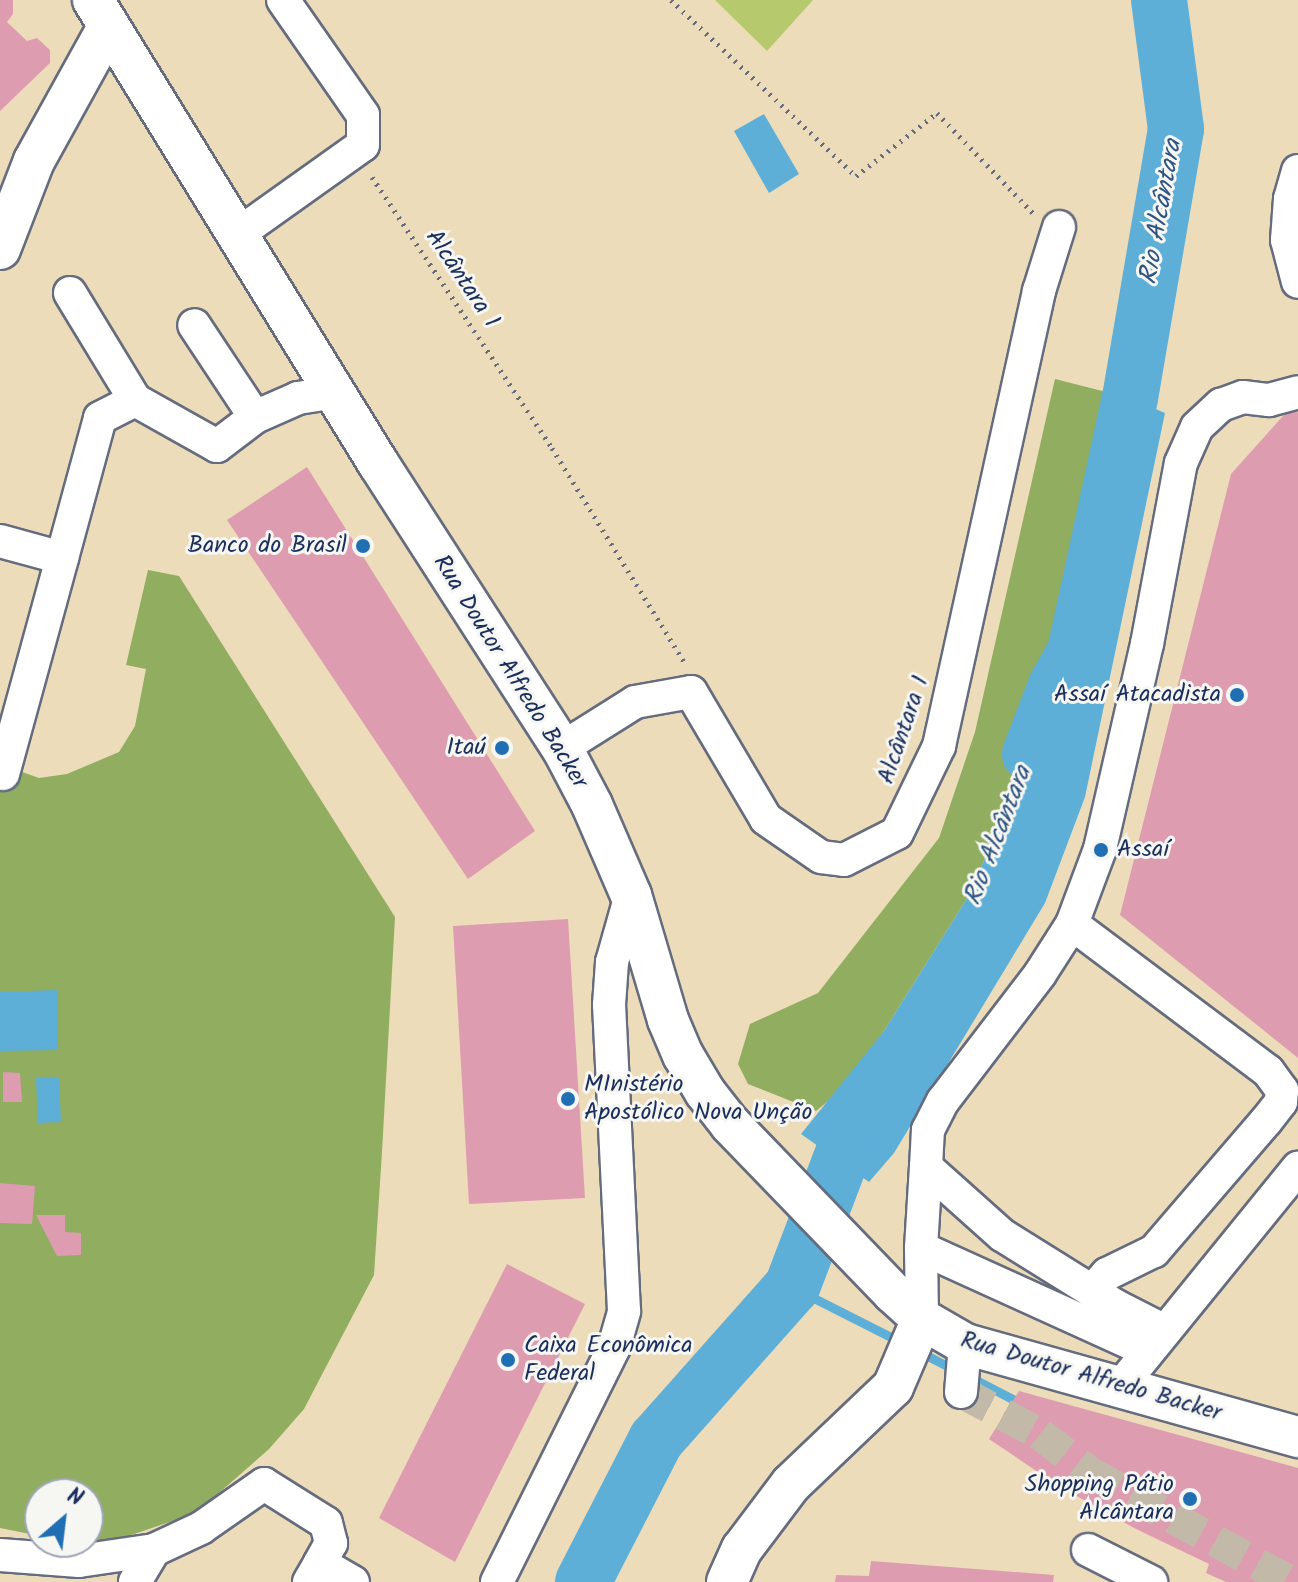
<!DOCTYPE html>
<html>
<head>
<meta charset="utf-8">
<style>
  body { margin:0 }
  #map { position:relative; width:1298px; height:1582px; overflow:hidden; background:#eddcba; font-family:Kalam,sans-serif }
  div>[style] { position:absolute }
  [style*='--x'] { left:calc(var(--x)*1px); top:calc(var(--y)*1px); width:calc(var(--w)*1px); rotate:calc(var(--a)*1deg) }
  .green>* { inset:0; background:#b6c96d }
  .forest>* { inset:0; background:#90ad60 }
  .water>* { inset:0; background:#5dafd8 }
  .stream>* { height:9px; margin:-4.5px; padding:0 4.5px; transform-origin:4.5px; border-radius:4.5px; background:#5dafd8 }
  .river>* { height:56px; margin:-28px; padding:0 28px; transform-origin:28px; border-radius:28px; background:#5dafd8 }
  .building>* { inset:0; background:#de9cb1 }
  .minor-tunnel>* { height:32px; margin-top:-16px; transform-origin:0; background:repeating-linear-gradient(90deg,#c3b9a8 0 32px,transparent 0 48px) }
  .path>* { height:5px; margin-top:-2.5px; transform-origin:0; background:repeating-linear-gradient(90deg,#646c7e 0 2px,transparent 0 8px) }
  .roads { filter:drop-shadow(2px 0 #646c7e) drop-shadow(-2px 0 #646c7e) drop-shadow(0 2px #646c7e) drop-shadow(0 -2px #646c7e) }
  .minor>* { height:32px; margin:-16px; padding:0 16px; transform-origin:16px; border-radius:16px; background:#fff }
  .major>* { height:40px; margin:-20px; padding:0 20px; transform-origin:20px; border-radius:20px; background:#fff }
  .dots>* { width:22px; height:22px; translate:-50% -50%; box-sizing:border-box; border:4px solid #f6f6f2; border-radius:50% }
  span { translate:-50% -50%; white-space:nowrap; text-align:center; line-height:1.15; -webkit-text-stroke:6px #f6f6f2; paint-order:stroke }
  .street-label { font-size:24px; color:#1b2f5e }
  .poi-label { font-size:24px; color:#1b2f5e }
  .right { translate:-100% -50%; text-align:right }
  .left { translate:0 -50%; text-align:left }
  .water-label { font-size:26px; color:#2f5583; font-style:italic }
  .north { position:absolute; left:24px; top:1478px; width:80px; height:80px; box-sizing:border-box; background:#f6f6f2; border:2px solid #9ea6b7; border-radius:50%; rotate:28deg; font-size:22px; font-weight:700; line-height:32px; text-align:center; color:#1b2f5e }
  .north::after { content:''; display:block; margin:auto; width:28px; height:36px; background:#1f6fb2; clip-path:polygon(50% 0,100% 100%,50% 72%,0 100%) }
</style>
</head>
<body>
<div id="map">
  <div class="green">
    <div style="clip-path:polygon(715px 0,813px 0,767px 51px)"></div>
  </div>
  <div class="forest">
    <div style="clip-path:polygon(1055px 379px,1130px 398px,1056px 686px,971px 892px,884px 1031px,839px 1092px,816px 1111px,748px 1084px,738px 1064px,750px 1024px,818px 993px,939px 838px,975px 732px)"></div>
    <div style="clip-path:polygon(148px 570px,179px 576px,395px 917px,382px 1152px,374px 1275px,304px 1409px,269px 1449px,196px 1513px,93px 1548px,65px 1542px,88px 1542px,88px 1494px,40px 1494px,40px 1536px,0 1528px,0 781px,11px 768px,39px 778px,67px 774px,119px 752px,135px 726px,146px 669px,126px 665px)"></div>
  </div>
  <div class="water">
    <div style="clip-path:polygon(764px 114px,799px 174px,769px 193px,734px 131px)"></div>
    <div style="clip-path:polygon(1130px 398px,1165px 413px,1085px 797px,1045px 903px,894px 1153px,869px 1182px,801px 1134px,884px 1031px,971px 892px,1056px 686px,1075px 652px)"></div>
    <div style="clip-path:polygon(58px 990px,57px 1050px,0 1051px,0 992px)"></div>
    <div style="clip-path:polygon(59px 1077px,61px 1122px,38px 1123px,36px 1078px)"></div>
  </div>
  <div class="stream">
    <div style="--x:792;--y:1287;--w:124;--a:26.8"></div>
    <div style="--x:920;--y:1352;--w:42;--a:27.2"></div>
    <div style="--x:970;--y:1377;--w:61;--a:27.4"></div>
  </div>
  <div class="river">
    <div style="--x:1030;--y:754;--w:73;--a:-69.1"></div>
    <div style="--x:1056;--y:686;--w:39;--a:-61"></div>
    <div style="--x:1075;--y:652;--w:260;--a:-77.8"></div>
    <div style="--x:1130;--y:398;--w:273;--a:-80.3"></div>
    <div style="--x:1176;--y:129;--w:130;--a:-97.5"></div>
    <div style="--x:583;--y:1582;--w:160;--a:-62.8"></div>
    <div style="--x:656;--y:1440;--w:205;--a:-48.4"></div>
    <div style="--x:792;--y:1287;--w:173;--a:-69.1"></div>
    <div style="--x:854;--y:1125;--w:37;--a:-61"></div>
  </div>
  <div class="building">
    <div style="clip-path:polygon(0 0,13px 0,13px 14px,7px 22px,27px 41px,37px 38px,50px 50px,50px 63px,0 111px)"></div>
    <div style="clip-path:polygon(1291px 407px,1298px 413px,1298px 1058px,1120px 915px,1231px 474px)"></div>
    <div style="clip-path:polygon(307px 467px,535px 831px,468px 879px,227px 520px)"></div>
    <div style="clip-path:polygon(568px 919px,585px 1198px,469px 1204px,453px 926px)"></div>
    <div style="clip-path:polygon(3px 1072px,20px 1073px,22px 1102px,3px 1102px)"></div>
    <div style="clip-path:polygon(0 1183px,35px 1186px,32px 1224px,0 1223px)"></div>
    <div style="clip-path:polygon(36px 1215px,65px 1215px,65px 1232px,81px 1233px,81px 1255px,57px 1256px)"></div>
    <div style="clip-path:polygon(507px 1264px,585px 1304px,455px 1562px,379px 1518px)"></div>
    <div style="clip-path:polygon(1019px 1391px,1298px 1468px,1298px 1582px,1226px 1582px,1206px 1573px,1209px 1564px,1134px 1528px,1057px 1485px,989px 1439px)"></div>
    <div style="clip-path:polygon(871px 1561px,1054px 1575px,1053px 1582px,835px 1582px,836px 1575px,869px 1576px)"></div>
  </div>
  <div class="minor-tunnel">
    <div style="--x:961;--y:1392;--w:89;--a:28"></div>
    <div style="--x:1040;--y:1434;--w:62;--a:37.8"></div>
    <div style="--x:1089;--y:1472;--w:230;--a:28.6"></div>
  </div>
  <div class="path">
    <div style="--x:671;--y:0;--w:255;--a:43.6"></div>
    <div style="--x:856;--y:176;--w:103;--a:-37.9"></div>
    <div style="--x:937;--y:113;--w:140;--a:46.2"></div>
    <div style="--x:372;--y:177;--w:325;--a:56.4"></div>
    <div style="--x:552;--y:448;--w:253;--a:58.3"></div>
  </div>
  <div class="roads">
    <div class="minor">
      <div style="--x:1298;--y:171;--w:29;--a:106"></div>
      <div style="--x:1290;--y:199;--w:41;--a:94.2"></div>
      <div style="--x:1287;--y:240;--w:43;--a:75.3"></div>
      <div style="--x:238;--y:234;--w:153;--a:-35.5"></div>
      <div style="--x:363;--y:145;--w:30;--a:-90"></div>
      <div style="--x:363;--y:115;--w:140;--a:-124.8"></div>
      <div style="--x:70;--y:293;--w:125;--a:58.7"></div>
      <div style="--x:135;--y:400;--w:94;--a:29.3"></div>
      <div style="--x:217;--y:446;--w:48;--a:-37.3"></div>
      <div style="--x:255;--y:417;--w:110;--a:-123.5"></div>
      <div style="--x:255;--y:417;--w:47;--a:-23.8"></div>
      <div style="--x:298;--y:398;--w:36;--a:-9"></div>
      <div style="--x:0;--y:541;--w:64;--a:15.3"></div>
      <div style="--x:62;--y:558;--w:145;--a:-74.8"></div>
      <div style="--x:100;--y:418;--w:39;--a:-27"></div>
      <div style="--x:562;--y:748;--w:86;--a:-32.2"></div>
      <div style="--x:635;--y:702;--w:57;--a:-10.1"></div>
      <div style="--x:691;--y:692;--w:147;--a:59.4"></div>
      <div style="--x:766;--y:819;--w:67;--a:34.6"></div>
      <div style="--x:821;--y:857;--w:23;--a:7"></div>
      <div style="--x:844;--y:860;--w:59;--a:-27"></div>
      <div style="--x:897;--y:833;--w:97;--a:-64.2"></div>
      <div style="--x:939;--y:746;--w:466;--a:-77.6"></div>
      <div style="--x:1039;--y:291;--w:67;--a:-72.6"></div>
      <div style="--x:3;--y:774;--w:224;--a:-74.7"></div>
      <div style="--x:1072;--y:924;--w:245;--a:36.9"></div>
      <div style="--x:1268;--y:1071;--w:24;--a:54"></div>
      <div style="--x:1282;--y:1090;--w:12;--a:95"></div>
      <div style="--x:1281;--y:1102;--w:24;--a:128"></div>
      <div style="--x:1266;--y:1121;--w:172;--a:130.7"></div>
      <div style="--x:1154;--y:1251;--w:52;--a:153.9"></div>
      <div style="--x:1107;--y:1274;--w:23;--a:131"></div>
      <div style="--x:921;--y:1248;--w:249;--a:24.4"></div>
      <div style="--x:922;--y:1319;--w:71;--a:-90.8"></div>
      <div style="--x:921;--y:1248;--w:81;--a:-86.5"></div>
      <div style="--x:1165;--y:1331;--w:55;--a:-153"></div>
      <div style="--x:1116;--y:1306;--w:134;--a:-148.1"></div>
      <div style="--x:1002;--y:1235;--w:102;--a:-138.2"></div>
      <div style="--x:926;--y:1167;--w:37;--a:-87"></div>
      <div style="--x:928;--y:1130;--w:33;--a:-63"></div>
      <div style="--x:943;--y:1101;--w:160;--a:-52.6"></div>
      <div style="--x:1040;--y:974;--w:59;--a:-57.4"></div>
      <div style="--x:1072;--y:924;--w:80;--a:-69.5"></div>
      <div style="--x:1100;--y:849;--w:210;--a:-77.1"></div>
      <div style="--x:1147;--y:644;--w:184;--a:-79.4"></div>
      <div style="--x:1181;--y:463;--w:39;--a:-66"></div>
      <div style="--x:1197;--y:427;--w:33;--a:-43"></div>
      <div style="--x:1221;--y:405;--w:23;--a:-20"></div>
      <div style="--x:1243;--y:397;--w:26;--a:7"></div>
      <div style="--x:1269;--y:400;--w:30;--a:-15"></div>
      <div style="--x:1119;--y:1388;--w:284;--a:-50.9"></div>
      <div style="--x:961;--y:1392;--w:48;--a:-85.2"></div>
      <div style="--x:154;--y:1550;--w:52;--a:-25.1"></div>
      <div style="--x:201;--y:1528;--w:77;--a:-34.9"></div>
      <div style="--x:264;--y:1484;--w:73;--a:32.2"></div>
      <div style="--x:326;--y:1523;--w:21;--a:76"></div>
      <div style="--x:331;--y:1543;--w:23;--a:119"></div>
      <div style="--x:1088;--y:1550;--w:71;--a:26.9"></div>
      <div style="--x:0;--y:1555;--w:79;--a:4.3"></div>
      <div style="--x:79;--y:1561;--w:76;--a:-8.3"></div>
      <div style="--x:154;--y:1550;--w:37;--a:121"></div>
      <div style="--x:309;--y:1582;--w:22;--a:-60"></div>
      <div style="--x:320;--y:1563;--w:38;--a:30"></div>
      <div style="--x:497;--y:1582;--w:263;--a:-63.5"></div>
      <div style="--x:614;--y:1347;--w:37;--a:-74"></div>
      <div style="--x:624;--y:1311;--w:306;--a:-92.8"></div>
      <div style="--x:609;--y:1005;--w:43;--a:-86"></div>
      <div style="--x:612;--y:962;--w:70;--a:-74.2"></div>
    </div>
    <div class="major">
      <div style="--x:93;--y:0;--w:544;--a:58.39"></div>
      <div style="--x:378;--y:463;--w:339;--a:57.2"></div>
      <div style="--x:562;--y:748;--w:64;--a:62.2"></div>
      <div style="--x:592;--y:805;--w:98;--a:66.6"></div>
      <div style="--x:631;--y:895;--w:130;--a:73.5"></div>
      <div style="--x:668;--y:1020;--w:38;--a:67"></div>
      <div style="--x:683;--y:1055;--w:43;--a:59.3"></div>
      <div style="--x:705;--y:1092;--w:41;--a:52"></div>
      <div style="--x:730;--y:1124;--w:235;--a:46"></div>
      <div style="--x:893;--y:1293;--w:39;--a:42"></div>
      <div style="--x:922;--y:1319;--w:50;--a:30.2"></div>
      <div style="--x:965;--y:1344;--w:346;--a:15.6"></div>
      <div style="--x:0;--y:249;--w:94;--a:-68.9"></div>
      <div style="--x:34;--y:161;--w:153;--a:-61.1"></div>
      <div style="--x:727;--y:1582;--w:36;--a:-66"></div>
      <div style="--x:742;--y:1549;--w:81;--a:-53"></div>
      <div style="--x:791;--y:1484;--w:141;--a:-43.6"></div>
      <div style="--x:893;--y:1387;--w:74;--a:-66.9"></div>
    </div>
  </div>
  <div class="dots">
    <div style="left:363px;top:546px;background:#1f6fb2"></div>
    <div style="left:1237px;top:695px;background:#1f6fb2"></div>
    <div style="left:502px;top:748px;background:#1f6fb2"></div>
    <div style="left:1101px;top:850px;background:#1f6fb2"></div>
    <div style="left:568px;top:1099px;background:#1f6fb2"></div>
    <div style="left:508px;top:1360px;background:#1f6fb2"></div>
    <div style="left:1190px;top:1499px;background:#1f6fb2"></div>
  </div>
  <div class="street-label">
    <span style="left:462px;top:279px;rotate:56deg">Alcântara 1</span>
    <span style="left:510px;top:672px;rotate:58deg">Rua Doutor Alfredo Backer</span>
    <span style="left:904px;top:730px;rotate:-71deg">Alcântara 1</span>
    <span style="left:1091px;top:1377px;rotate:16deg">Rua Doutor Alfredo Backer</span>
  </div>
  <div class="poi-label">
    <span class="right" style="left:347px;top:546px">Banco do Brasil</span>
    <span class="right" style="left:1221px;top:695px">Assaí Atacadista</span>
    <span class="right" style="left:486px;top:748px">Itaú</span>
    <span class="left" style="left:1117px;top:850px">Assaí</span>
    <span class="left" style="left:584px;top:1099px">MInistério<br>Apostólico Nova Unção</span>
    <span class="left" style="left:524px;top:1360px">Caixa Econômica<br>Federal</span>
    <span class="right" style="left:1174px;top:1499px">Shopping Pátio<br>Alcântara</span>
  </div>
  <div class="water-label">
    <span style="left:1162px;top:212px;rotate:-80deg">Rio Alcântara</span>
    <span style="left:999px;top:836px;rotate:-69deg">Rio Alcântara</span>
  </div>
  <div class="north">N</div>
</div>
</body>
</html>
